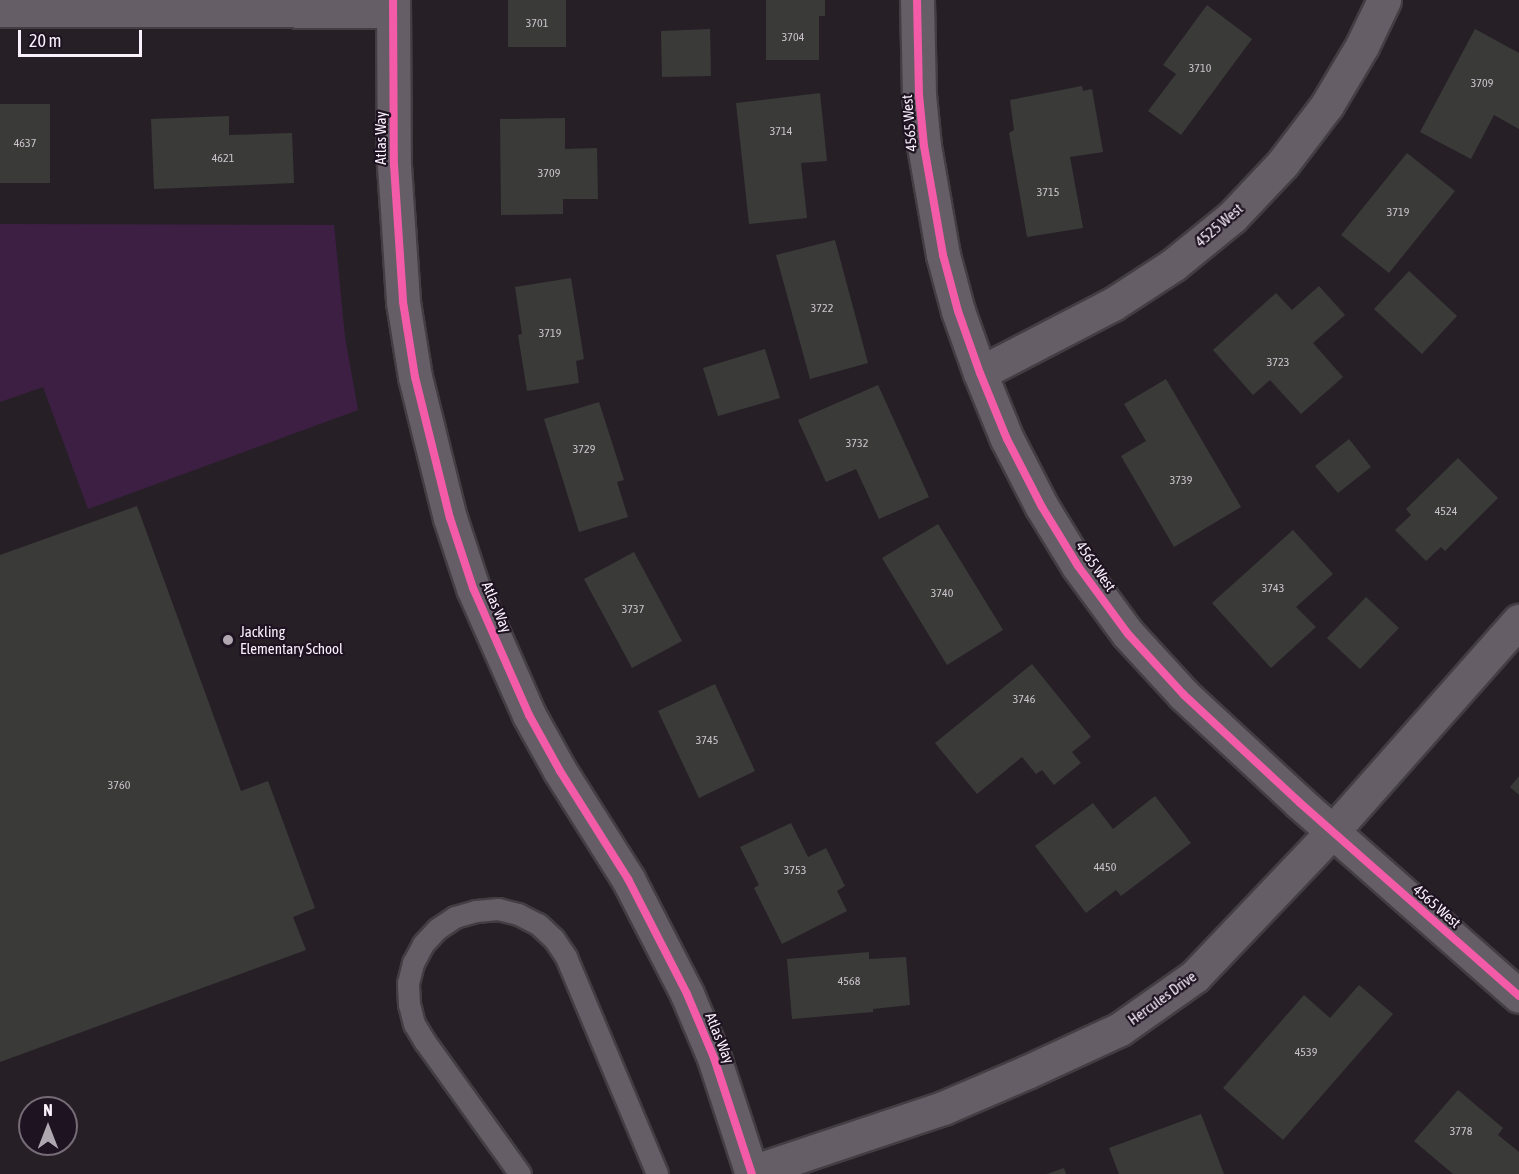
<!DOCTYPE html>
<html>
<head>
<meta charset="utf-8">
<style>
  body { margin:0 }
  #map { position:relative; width:1519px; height:1174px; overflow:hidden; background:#262026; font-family:"Asap Condensed",sans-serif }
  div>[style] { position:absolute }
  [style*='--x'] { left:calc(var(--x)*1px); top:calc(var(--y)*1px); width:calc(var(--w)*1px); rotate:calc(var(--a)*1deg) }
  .green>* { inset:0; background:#3d1f44 }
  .building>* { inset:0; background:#3a3a39 }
  .roads { filter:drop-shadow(2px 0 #433e43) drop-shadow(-2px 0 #433e43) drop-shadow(0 2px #433e43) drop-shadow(0 -2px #433e43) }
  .service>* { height:21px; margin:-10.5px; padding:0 10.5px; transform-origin:10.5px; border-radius:10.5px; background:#665e67 }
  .minor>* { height:33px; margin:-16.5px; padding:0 16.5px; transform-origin:16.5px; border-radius:16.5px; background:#665e67 }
  .cycleway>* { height:8px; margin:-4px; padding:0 4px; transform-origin:4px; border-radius:4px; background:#f35aa7 }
  .dots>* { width:16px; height:16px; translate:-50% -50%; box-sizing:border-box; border:3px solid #1e1321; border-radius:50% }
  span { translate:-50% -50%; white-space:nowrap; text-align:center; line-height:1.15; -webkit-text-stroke:4.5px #1e1321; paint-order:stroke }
  .number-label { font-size:12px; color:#c9c3ca }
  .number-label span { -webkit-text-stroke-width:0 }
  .street-label { font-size:15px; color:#f9f1fb }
  .poi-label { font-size:15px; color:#f9f1fb }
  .left { translate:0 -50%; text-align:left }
  .north { position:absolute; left:18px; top:1096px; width:60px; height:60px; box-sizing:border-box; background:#1e1321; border:2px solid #766c78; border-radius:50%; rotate:0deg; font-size:16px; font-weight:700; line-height:24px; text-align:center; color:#f9f1fb }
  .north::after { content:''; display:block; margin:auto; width:21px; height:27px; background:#afa8b0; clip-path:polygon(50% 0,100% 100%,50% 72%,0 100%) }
  .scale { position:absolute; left:18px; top:30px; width:124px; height:27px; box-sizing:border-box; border:3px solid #f9f1fb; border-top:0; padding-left:8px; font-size:18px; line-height:21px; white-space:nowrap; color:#f9f1fb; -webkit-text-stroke:4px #1e1321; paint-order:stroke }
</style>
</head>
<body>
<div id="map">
  <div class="green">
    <div style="clip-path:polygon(0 224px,334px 225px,345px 337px,358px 410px,88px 509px,43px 387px,0 402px)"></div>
  </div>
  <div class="building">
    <div style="clip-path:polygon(508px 0,566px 0,566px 47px,508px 47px)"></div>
    <div style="clip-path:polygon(766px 0,825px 0,825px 16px,819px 16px,819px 60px,766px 60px)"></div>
    <div style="clip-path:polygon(1207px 5px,1252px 39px,1181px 135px,1148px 111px,1176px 74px,1163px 65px)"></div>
    <div style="clip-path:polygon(710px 29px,711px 76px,662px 77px,661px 31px)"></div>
    <div style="clip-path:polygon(1475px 29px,1519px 53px,1519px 129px,1494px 115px,1471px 159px,1420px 132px)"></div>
    <div style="clip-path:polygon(1082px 86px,1083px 91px,1092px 89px,1103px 152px,1070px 157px,1083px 228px,1027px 237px,1009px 133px,1014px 130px,1010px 100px)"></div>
    <div style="clip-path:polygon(820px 93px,827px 161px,801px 163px,807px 218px,749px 224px,736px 103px)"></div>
    <div style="clip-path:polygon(0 104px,50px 104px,50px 183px,0 183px)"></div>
    <div style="clip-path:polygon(229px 116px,229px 135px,292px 133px,294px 183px,154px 189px,151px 119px)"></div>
    <div style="clip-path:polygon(565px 118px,565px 149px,597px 148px,598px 199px,563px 199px,563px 214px,501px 215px,500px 119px)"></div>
    <div style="clip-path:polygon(1407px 153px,1455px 191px,1389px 273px,1341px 235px)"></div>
    <div style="clip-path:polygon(835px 240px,868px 363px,810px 379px,776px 255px)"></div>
    <div style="clip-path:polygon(1409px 271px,1457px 316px,1422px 354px,1374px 309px)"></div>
    <div style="clip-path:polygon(571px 278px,584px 359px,576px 361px,579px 383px,527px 391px,518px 335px,522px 334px,515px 287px)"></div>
    <div style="clip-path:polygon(1319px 286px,1345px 315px,1313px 343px,1343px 377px,1301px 414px,1270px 380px,1253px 395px,1213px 350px,1276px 293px,1292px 310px)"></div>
    <div style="clip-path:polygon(765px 349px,780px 398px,718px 416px,703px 368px)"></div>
    <div style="clip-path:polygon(1166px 379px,1241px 507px,1174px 547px,1121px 456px,1146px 441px,1124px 404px)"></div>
    <div style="clip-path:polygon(878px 385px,929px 497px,879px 519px,856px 469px,826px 482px,798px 420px)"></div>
    <div style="clip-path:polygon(599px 402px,624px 480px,617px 482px,628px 517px,579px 532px,544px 419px)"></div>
    <div style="clip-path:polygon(1349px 439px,1371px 467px,1338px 493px,1315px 466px)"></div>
    <div style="clip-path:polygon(1458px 458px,1498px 498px,1445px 551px,1441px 547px,1426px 561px,1395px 530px,1411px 515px,1406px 509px)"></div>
    <div style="clip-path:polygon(137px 506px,241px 791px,268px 781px,315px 908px,293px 917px,306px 950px,0 1062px,0 555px)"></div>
    <div style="clip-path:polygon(938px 524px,1003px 630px,947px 665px,882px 558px)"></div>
    <div style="clip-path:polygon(1293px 530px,1333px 574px,1296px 607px,1316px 627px,1271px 668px,1212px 603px)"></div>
    <div style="clip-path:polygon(634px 552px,682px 641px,632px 668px,584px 579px)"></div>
    <div style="clip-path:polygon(1366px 597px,1399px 628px,1360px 669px,1327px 638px)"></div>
    <div style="clip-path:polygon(1032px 664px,1091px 737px,1072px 752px,1081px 763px,1054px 785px,1042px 770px,1036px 774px,1022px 757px,977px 794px,935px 743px)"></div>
    <div style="clip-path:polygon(715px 684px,755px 771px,699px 798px,658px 711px)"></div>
    <div style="clip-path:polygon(1519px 776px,1519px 795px,1510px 787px)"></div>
    <div style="clip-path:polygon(1155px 796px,1191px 843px,1121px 896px,1116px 890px,1086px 913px,1035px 846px,1093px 803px,1113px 829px)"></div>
    <div style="clip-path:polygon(791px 823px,808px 857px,826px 848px,845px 886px,837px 891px,847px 911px,782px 944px,754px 888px,759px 885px,740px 847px)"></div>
    <div style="clip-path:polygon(869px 952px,869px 959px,906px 957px,910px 1005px,873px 1009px,873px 1012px,792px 1019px,787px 959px)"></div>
    <div style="clip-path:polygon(1359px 985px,1393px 1014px,1283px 1140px,1223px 1088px,1304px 995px,1330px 1018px)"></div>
    <div style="clip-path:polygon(1458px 1090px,1503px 1128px,1498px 1135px,1519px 1152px,1519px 1174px,1453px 1174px,1414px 1141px)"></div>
    <div style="clip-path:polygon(1201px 1114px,1224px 1174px,1119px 1174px,1109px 1148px)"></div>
    <div style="clip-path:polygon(1064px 1168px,1066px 1174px,1047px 1174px)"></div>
  </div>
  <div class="roads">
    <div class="service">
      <div style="--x:520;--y:1174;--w:163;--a:-125.7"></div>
      <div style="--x:425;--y:1042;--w:21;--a:-121"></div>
      <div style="--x:414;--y:1024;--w:21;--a:-104"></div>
      <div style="--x:409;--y:1004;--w:21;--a:-93"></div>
      <div style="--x:408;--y:983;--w:21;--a:-76"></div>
      <div style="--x:413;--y:963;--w:21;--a:-62"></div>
      <div style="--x:423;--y:944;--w:21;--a:-47"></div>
      <div style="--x:437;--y:929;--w:22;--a:-34"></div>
      <div style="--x:455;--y:917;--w:22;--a:-16"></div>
      <div style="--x:476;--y:911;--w:22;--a:-5"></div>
      <div style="--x:498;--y:909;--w:21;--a:14"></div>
      <div style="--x:518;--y:914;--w:22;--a:27"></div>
      <div style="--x:538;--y:924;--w:22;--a:43"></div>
      <div style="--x:554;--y:939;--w:22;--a:56"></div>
      <div style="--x:566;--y:957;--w:235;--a:67.2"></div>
    </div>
    <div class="minor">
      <div style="--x:393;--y:0;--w:165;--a:89.7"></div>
      <div style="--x:394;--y:165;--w:137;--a:86.2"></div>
      <div style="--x:403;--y:302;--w:76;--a:80.9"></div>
      <div style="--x:415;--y:377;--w:145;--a:76.1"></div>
      <div style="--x:450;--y:518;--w:74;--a:71.8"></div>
      <div style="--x:473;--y:588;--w:139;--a:66.2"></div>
      <div style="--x:529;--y:715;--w:64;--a:61"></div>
      <div style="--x:560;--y:771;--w:128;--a:57.8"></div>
      <div style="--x:628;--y:879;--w:129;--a:62.8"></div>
      <div style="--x:687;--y:994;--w:69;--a:67.1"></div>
      <div style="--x:714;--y:1058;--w:122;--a:71.9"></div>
      <div style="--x:917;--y:0;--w:95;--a:88.8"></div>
      <div style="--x:919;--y:95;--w:51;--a:84.4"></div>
      <div style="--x:924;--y:146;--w:111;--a:80.1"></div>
      <div style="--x:943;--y:255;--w:58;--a:75"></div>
      <div style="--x:958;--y:311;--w:66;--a:70.5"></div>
      <div style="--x:980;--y:373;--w:71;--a:67.8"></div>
      <div style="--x:1007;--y:439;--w:76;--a:62.8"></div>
      <div style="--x:1042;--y:507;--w:69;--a:58.6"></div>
      <div style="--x:1078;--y:566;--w:84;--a:53.7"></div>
      <div style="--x:1128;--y:634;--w:83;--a:47.4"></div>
      <div style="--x:1184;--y:695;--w:157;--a:42.9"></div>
      <div style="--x:1299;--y:802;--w:293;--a:41.4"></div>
      <div style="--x:0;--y:10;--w:393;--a:0.1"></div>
      <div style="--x:980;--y:373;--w:150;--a:-27.4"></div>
      <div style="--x:1113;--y:304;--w:72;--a:-33"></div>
      <div style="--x:1173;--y:265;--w:76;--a:-39.1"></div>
      <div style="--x:1232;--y:217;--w:74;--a:-46.6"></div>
      <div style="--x:1283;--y:163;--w:73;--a:-52.8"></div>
      <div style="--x:1327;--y:105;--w:69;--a:-59.3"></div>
      <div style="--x:1362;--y:46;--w:51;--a:-64.4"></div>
      <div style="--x:752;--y:1172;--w:201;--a:-18.5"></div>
      <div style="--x:943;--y:1108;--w:91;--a:-23.2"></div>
      <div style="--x:1027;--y:1072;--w:102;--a:-24.8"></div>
      <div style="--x:1120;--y:1029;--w:92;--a:-35.2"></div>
      <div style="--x:1195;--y:976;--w:199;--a:-46.4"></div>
      <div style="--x:1332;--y:832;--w:282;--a:-48.5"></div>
    </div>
  </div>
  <div class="cycleway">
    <div style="--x:393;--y:0;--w:165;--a:89.7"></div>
    <div style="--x:394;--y:165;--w:137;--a:86.2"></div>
    <div style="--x:403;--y:302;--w:76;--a:80.9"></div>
    <div style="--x:415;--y:377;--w:145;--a:76.1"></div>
    <div style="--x:450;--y:518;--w:74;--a:71.8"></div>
    <div style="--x:473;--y:588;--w:139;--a:66.2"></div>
    <div style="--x:529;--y:715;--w:64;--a:61"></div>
    <div style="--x:560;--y:771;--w:128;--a:57.8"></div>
    <div style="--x:628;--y:879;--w:129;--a:62.8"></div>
    <div style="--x:687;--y:994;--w:69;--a:67.1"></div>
    <div style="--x:714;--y:1058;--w:122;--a:71.9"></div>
    <div style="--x:917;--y:0;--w:95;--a:88.8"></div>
    <div style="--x:919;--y:95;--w:51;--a:84.4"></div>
    <div style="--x:924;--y:146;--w:111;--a:80.1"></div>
    <div style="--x:943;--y:255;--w:58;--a:75"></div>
    <div style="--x:958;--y:311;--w:66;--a:70.5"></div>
    <div style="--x:980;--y:373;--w:71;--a:67.8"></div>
    <div style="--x:1007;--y:439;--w:76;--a:62.8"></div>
    <div style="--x:1042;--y:507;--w:69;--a:58.6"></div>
    <div style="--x:1078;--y:566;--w:84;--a:53.7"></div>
    <div style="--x:1128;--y:634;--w:83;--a:47.4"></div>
    <div style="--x:1184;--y:695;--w:157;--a:42.9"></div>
    <div style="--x:1299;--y:802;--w:293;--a:41.4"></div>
  </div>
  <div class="dots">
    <div style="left:228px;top:640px;background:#afa8b0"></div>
  </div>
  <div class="number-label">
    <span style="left:537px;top:24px">3701</span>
    <span style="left:793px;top:38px">3704</span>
    <span style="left:1200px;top:69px">3710</span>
    <span style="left:1482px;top:84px">3709</span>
    <span style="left:781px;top:132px">3714</span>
    <span style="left:25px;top:144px">4637</span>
    <span style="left:223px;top:159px">4621</span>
    <span style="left:549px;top:174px">3709</span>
    <span style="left:1048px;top:193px">3715</span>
    <span style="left:1398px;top:213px">3719</span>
    <span style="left:822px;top:309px">3722</span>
    <span style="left:550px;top:334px">3719</span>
    <span style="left:1278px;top:363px">3723</span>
    <span style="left:857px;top:444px">3732</span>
    <span style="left:584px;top:450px">3729</span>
    <span style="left:1181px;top:481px">3739</span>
    <span style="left:1446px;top:512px">4524</span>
    <span style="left:1273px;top:589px">3743</span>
    <span style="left:942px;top:594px">3740</span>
    <span style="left:633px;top:610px">3737</span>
    <span style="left:1024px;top:700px">3746</span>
    <span style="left:707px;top:741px">3745</span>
    <span style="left:119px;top:786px">3760</span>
    <span style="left:1105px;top:868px">4450</span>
    <span style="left:795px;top:871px">3753</span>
    <span style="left:849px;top:982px">4568</span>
    <span style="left:1306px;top:1053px">4539</span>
    <span style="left:1461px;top:1132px">3778</span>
  </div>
  <div class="street-label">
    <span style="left:909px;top:123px;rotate:-95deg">4565 West</span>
    <span style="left:381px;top:138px;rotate:-90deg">Atlas Way</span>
    <span style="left:1219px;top:225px;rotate:-41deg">4525 West</span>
    <span style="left:1096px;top:566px;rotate:55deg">4565 West</span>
    <span style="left:497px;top:607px;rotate:67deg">Atlas Way</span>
    <span style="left:1437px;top:906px;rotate:41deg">4565 West</span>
    <span style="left:1162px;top:998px;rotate:-36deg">Hercules Drive</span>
    <span style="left:720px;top:1038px;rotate:68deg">Atlas Way</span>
  </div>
  <div class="poi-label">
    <span class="left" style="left:240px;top:640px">Jackling<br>Elementary School</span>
  </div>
  <div class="north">N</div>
  <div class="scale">20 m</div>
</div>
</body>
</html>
